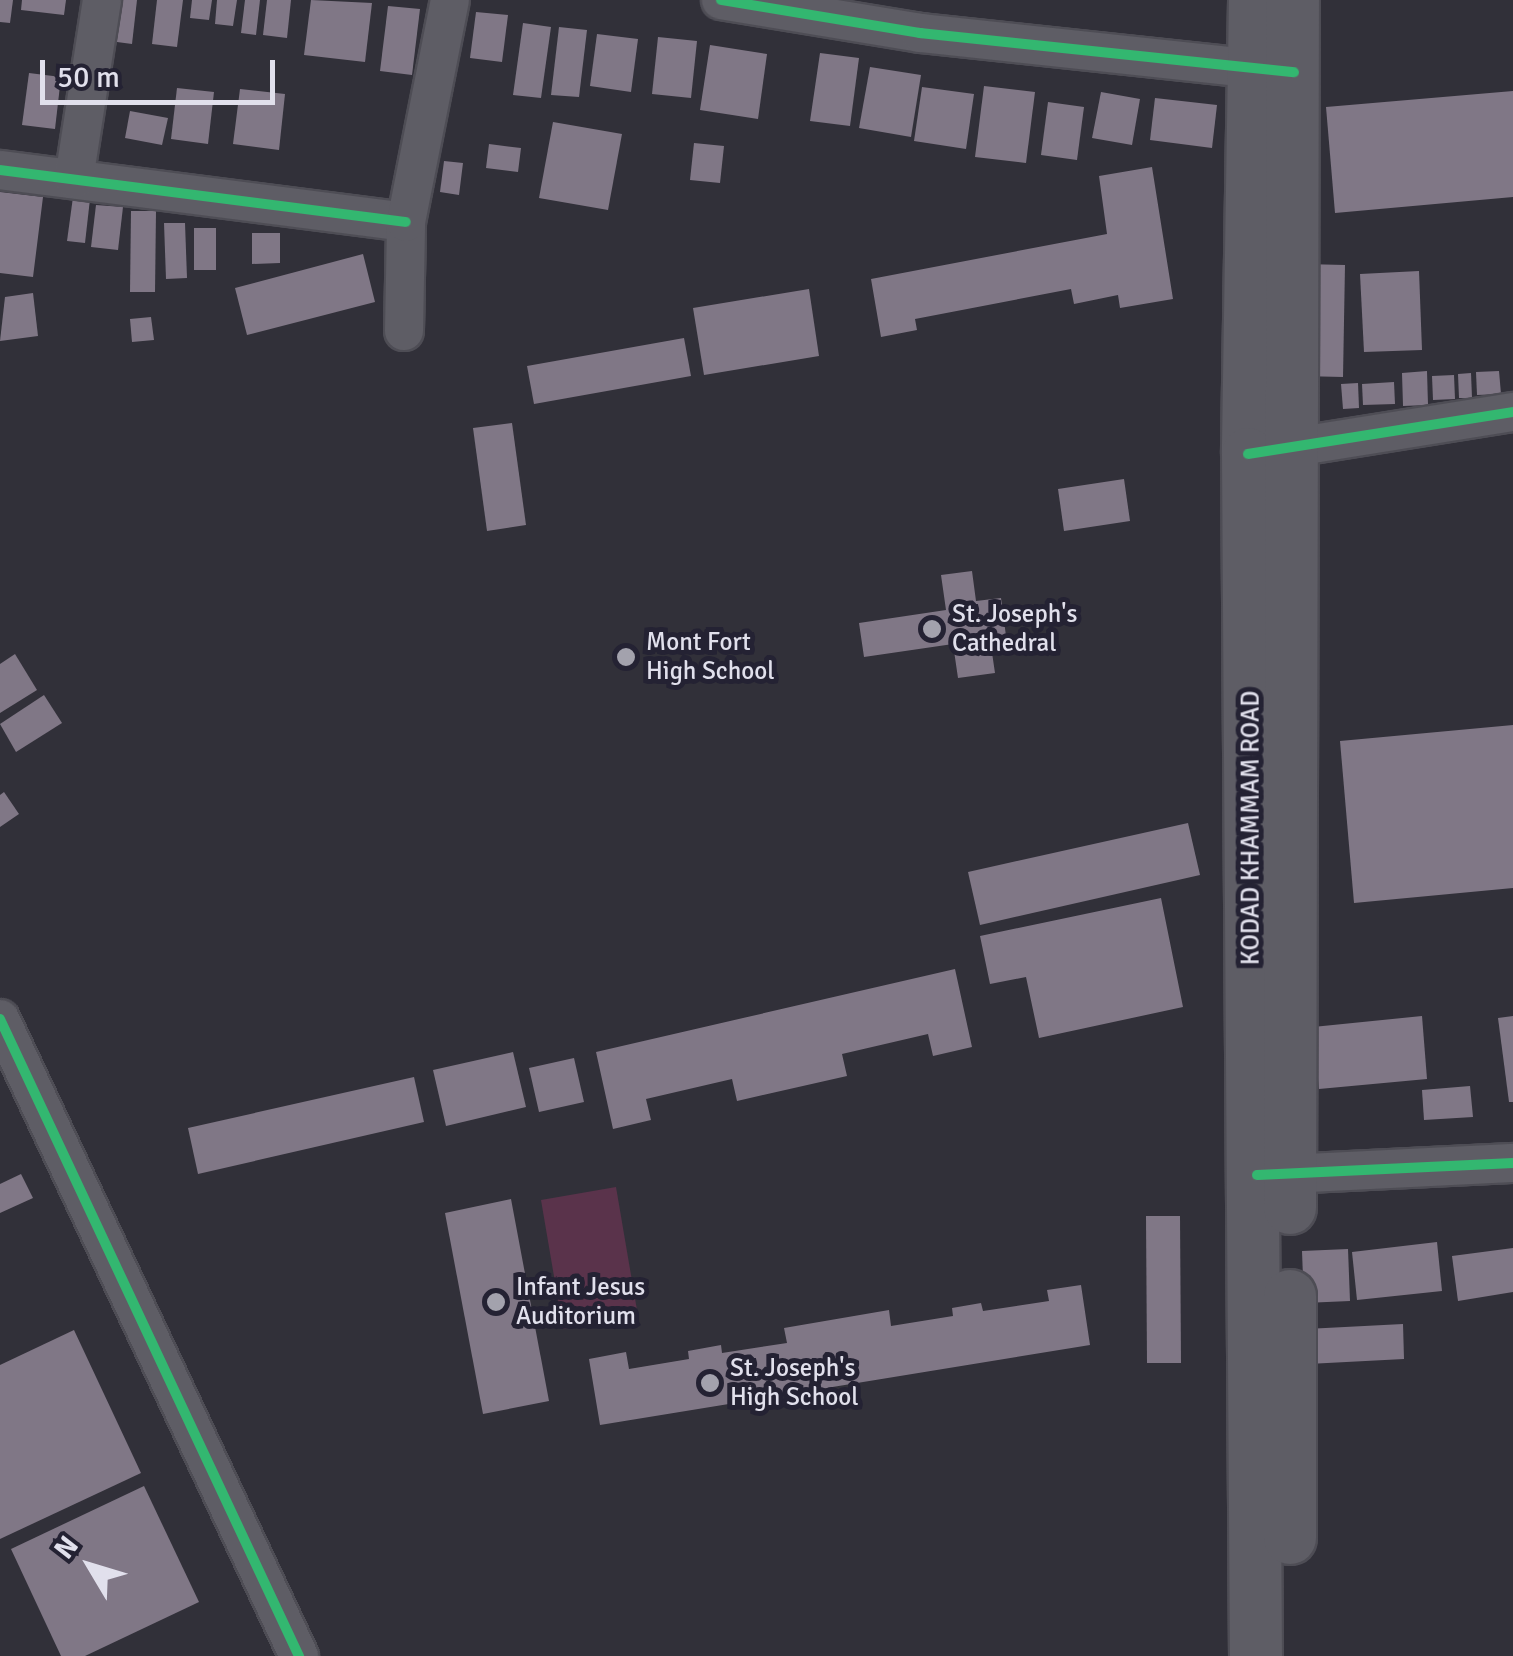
<!DOCTYPE html>
<html>
<head>
<meta charset="utf-8">
<style>
  body { margin:0 }
  #map { position:relative; width:1513px; height:1656px; overflow:hidden; background:#313039; font-family:Signika,sans-serif }
  div>[style] { position:absolute }
  [style*='--x'] { left:calc(var(--x)*1px); top:calc(var(--y)*1px); width:calc(var(--w)*1px); rotate:calc(var(--a)*1deg) }
  .green>* { inset:0; background:#5a334b }
  .building>* { inset:0; background:#807786 }
  .roads { filter:drop-shadow(2px 0 #4e4d55) drop-shadow(-2px 0 #4e4d55) drop-shadow(0 2px #4e4d55) drop-shadow(0 -2px #4e4d55) }
  .street>* { height:38px; margin:-19px; padding:0 19px; transform-origin:19px; border-radius:19px; background:#5e5d65 }
  .secondary>* { height:52px; margin:-26px; padding:0 26px; transform-origin:26px; border-radius:26px; background:#5e5d65 }
  .cycleway>* { height:10px; margin:-5px; padding:0 5px; transform-origin:5px; border-radius:5px; background:#33b770 }
  .dots>* { width:28px; height:28px; translate:-50% -50%; box-sizing:border-box; border:5px solid #242233; border-radius:50% }
  span { translate:-50% -50%; white-space:nowrap; text-align:center; line-height:1.15; -webkit-text-stroke:10px #242233; paint-order:stroke }
  .poi-label { font-size:25px; color:#e1e0ec }
  .left { translate:0 -50%; text-align:left }
  .street-label { font-size:25px; color:#e1e0ec }
  .north { position:absolute; left:40px; top:1516px; width:100px; height:100px; -webkit-text-stroke:8px #242233; paint-order:stroke; rotate:308deg; font-size:28px; font-weight:700; line-height:40px; text-align:center; color:#e1e0ec }
  .north::after { content:''; display:block; margin:auto; width:35px; height:45px; background:#e1e0ec; clip-path:polygon(50% 0,100% 100%,50% 72%,0 100%) }
  .scale { position:absolute; left:40px; top:60px; width:235px; height:45px; box-sizing:border-box; border:5px solid #e1e0ec; border-top:0; padding-left:12px; font-size:30px; line-height:35px; white-space:nowrap; color:#e1e0ec; -webkit-text-stroke:8px #242233; paint-order:stroke }
</style>
</head>
<body>
<div id="map">
  <div class="green">
    <div style="clip-path:polygon(616px 1187px,638px 1316px,563px 1329px,541px 1200px)"></div>
  </div>
  <div class="building">
    <div style="clip-path:polygon(0 0,13px 0,10px 23px,0 22px)"></div>
    <div style="clip-path:polygon(22px 0,66px 0,64px 15px,21px 10px)"></div>
    <div style="clip-path:polygon(107px 0,137px 0,132px 44px,102px 40px)"></div>
    <div style="clip-path:polygon(157px 0,183px 0,177px 47px,152px 44px)"></div>
    <div style="clip-path:polygon(192px 0,212px 0,209px 20px,190px 18px)"></div>
    <div style="clip-path:polygon(217px 0,237px 0,233px 26px,215px 24px)"></div>
    <div style="clip-path:polygon(245px 0,260px 0,256px 35px,241px 33px)"></div>
    <div style="clip-path:polygon(267px 0,291px 0,287px 38px,263px 35px)"></div>
    <div style="clip-path:polygon(311px 0,372px 3px,365px 62px,304px 55px)"></div>
    <div style="clip-path:polygon(388px 6px,420px 9px,412px 75px,380px 71px)"></div>
    <div style="clip-path:polygon(476px 12px,508px 15px,502px 62px,470px 58px)"></div>
    <div style="clip-path:polygon(523px 23px,551px 27px,541px 98px,513px 95px)"></div>
    <div style="clip-path:polygon(559px 27px,587px 30px,579px 97px,551px 95px)"></div>
    <div style="clip-path:polygon(597px 34px,638px 39px,631px 92px,590px 86px)"></div>
    <div style="clip-path:polygon(658px 37px,697px 41px,691px 98px,652px 94px)"></div>
    <div style="clip-path:polygon(710px 45px,767px 54px,758px 119px,700px 110px)"></div>
    <div style="clip-path:polygon(820px 53px,859px 58px,850px 126px,810px 121px)"></div>
    <div style="clip-path:polygon(870px 67px,921px 75px,911px 137px,859px 128px)"></div>
    <div style="clip-path:polygon(29px 73px,61px 77px,55px 129px,22px 125px)"></div>
    <div style="clip-path:polygon(984px 86px,1035px 92px,1026px 163px,975px 157px)"></div>
    <div style="clip-path:polygon(922px 87px,974px 94px,966px 149px,914px 141px)"></div>
    <div style="clip-path:polygon(177px 88px,214px 92px,208px 144px,171px 139px)"></div>
    <div style="clip-path:polygon(240px 89px,285px 94px,279px 150px,233px 144px)"></div>
    <div style="clip-path:polygon(1513px 91px,1513px 197px,1335px 213px,1326px 107px)"></div>
    <div style="clip-path:polygon(1101px 92px,1140px 99px,1132px 145px,1092px 138px)"></div>
    <div style="clip-path:polygon(1155px 98px,1217px 105px,1212px 148px,1150px 140px)"></div>
    <div style="clip-path:polygon(1048px 102px,1084px 107px,1077px 160px,1041px 155px)"></div>
    <div style="clip-path:polygon(130px 111px,168px 118px,162px 145px,125px 138px)"></div>
    <div style="clip-path:polygon(553px 122px,622px 134px,608px 210px,539px 198px)"></div>
    <div style="clip-path:polygon(694px 143px,724px 146px,720px 183px,690px 180px)"></div>
    <div style="clip-path:polygon(489px 144px,521px 148px,518px 172px,486px 168px)"></div>
    <div style="clip-path:polygon(444px 161px,463px 163px,459px 195px,440px 192px)"></div>
    <div style="clip-path:polygon(1152px 167px,1173px 299px,1120px 308px,1118px 295px,1074px 304px,1071px 289px,915px 319px,917px 330px,881px 337px,871px 279px,1107px 234px,1099px 176px)"></div>
    <div style="clip-path:polygon(0 192px,43px 197px,33px 277px,0 273px)"></div>
    <div style="clip-path:polygon(73px 197px,90px 199px,85px 243px,67px 241px)"></div>
    <div style="clip-path:polygon(96px 205px,123px 207px,118px 250px,91px 247px)"></div>
    <div style="clip-path:polygon(131px 211px,156px 211px,155px 292px,130px 292px)"></div>
    <div style="clip-path:polygon(164px 223px,185px 223px,187px 278px,166px 279px)"></div>
    <div style="clip-path:polygon(194px 228px,216px 228px,216px 270px,194px 270px)"></div>
    <div style="clip-path:polygon(252px 233px,280px 233px,280px 263px,252px 264px)"></div>
    <div style="clip-path:polygon(363px 254px,375px 302px,247px 335px,235px 288px)"></div>
    <div style="clip-path:polygon(1304px 264px,1345px 265px,1343px 377px,1301px 376px)"></div>
    <div style="clip-path:polygon(1419px 271px,1422px 350px,1364px 352px,1360px 274px)"></div>
    <div style="clip-path:polygon(809px 289px,819px 356px,704px 375px,693px 308px)"></div>
    <div style="clip-path:polygon(33px 293px,38px 336px,0 341px,5px 297px)"></div>
    <div style="clip-path:polygon(151px 317px,154px 340px,132px 342px,130px 319px)"></div>
    <div style="clip-path:polygon(684px 338px,691px 376px,534px 404px,527px 366px)"></div>
    <div style="clip-path:polygon(1427px 371px,1428px 405px,1403px 406px,1402px 373px)"></div>
    <div style="clip-path:polygon(1499px 371px,1501px 394px,1477px 395px,1476px 372px)"></div>
    <div style="clip-path:polygon(1471px 373px,1472px 398px,1459px 398px,1458px 374px)"></div>
    <div style="clip-path:polygon(1454px 375px,1455px 399px,1433px 400px,1432px 376px)"></div>
    <div style="clip-path:polygon(1394px 382px,1395px 404px,1363px 405px,1362px 384px)"></div>
    <div style="clip-path:polygon(1358px 383px,1359px 408px,1343px 409px,1341px 384px)"></div>
    <div style="clip-path:polygon(512px 423px,526px 525px,487px 531px,473px 428px)"></div>
    <div style="clip-path:polygon(1124px 479px,1130px 521px,1064px 531px,1058px 489px)"></div>
    <div style="clip-path:polygon(972px 571px,976px 601px,1001px 598px,1006px 636px,990px 639px,995px 673px,958px 678px,953px 644px,864px 657px,859px 623px,946px 610px,941px 575px)"></div>
    <div style="clip-path:polygon(15px 654px,37px 690px,0 713px,0 664px)"></div>
    <div style="clip-path:polygon(44px 695px,62px 723px,16px 752px,0 724px)"></div>
    <div style="clip-path:polygon(1513px 725px,1513px 888px,1354px 903px,1340px 741px)"></div>
    <div style="clip-path:polygon(4px 792px,19px 814px,0 827px,0 795px)"></div>
    <div style="clip-path:polygon(1188px 823px,1200px 875px,980px 925px,968px 872px)"></div>
    <div style="clip-path:polygon(1161px 898px,1183px 1007px,1039px 1038px,1026px 977px,990px 984px,980px 936px)"></div>
    <div style="clip-path:polygon(955px 969px,972px 1047px,933px 1056px,928px 1034px,842px 1054px,847px 1076px,737px 1101px,732px 1079px,646px 1099px,651px 1120px,613px 1129px,596px 1052px)"></div>
    <div style="clip-path:polygon(1422px 1016px,1427px 1079px,1319px 1089px,1313px 1027px)"></div>
    <div style="clip-path:polygon(1513px 1016px,1513px 1102px,1509px 1102px,1498px 1018px)"></div>
    <div style="clip-path:polygon(513px 1052px,526px 1107px,446px 1126px,433px 1070px)"></div>
    <div style="clip-path:polygon(574px 1058px,584px 1102px,539px 1112px,529px 1068px)"></div>
    <div style="clip-path:polygon(414px 1077px,424px 1122px,198px 1174px,188px 1128px)"></div>
    <div style="clip-path:polygon(1470px 1086px,1473px 1117px,1424px 1120px,1422px 1090px)"></div>
    <div style="clip-path:polygon(21px 1174px,33px 1198px,0 1213px,0 1184px)"></div>
    <div style="clip-path:polygon(511px 1199px,549px 1401px,483px 1414px,445px 1213px)"></div>
    <div style="clip-path:polygon(1146px 1216px,1180px 1216px,1181px 1363px,1147px 1363px)"></div>
    <div style="clip-path:polygon(1437px 1242px,1442px 1291px,1357px 1300px,1352px 1252px)"></div>
    <div style="clip-path:polygon(1513px 1248px,1513px 1292px,1458px 1301px,1452px 1256px)"></div>
    <div style="clip-path:polygon(1348px 1249px,1350px 1301px,1304px 1303px,1302px 1251px)"></div>
    <div style="clip-path:polygon(1081px 1285px,1090px 1345px,600px 1425px,589px 1359px,626px 1352px,629px 1369px,689px 1359px,688px 1351px,721px 1345px,722px 1353px,787px 1343px,784px 1328px,889px 1310px,891px 1326px,953px 1316px,952px 1308px,981px 1303px,983px 1311px,1049px 1301px,1047px 1290px)"></div>
    <div style="clip-path:polygon(1403px 1324px,1404px 1359px,1308px 1364px,1306px 1329px)"></div>
    <div style="clip-path:polygon(74px 1330px,141px 1473px,0 1539px,0 1365px)"></div>
    <div style="clip-path:polygon(144px 1486px,199px 1602px,85px 1656px,61px 1656px,11px 1549px)"></div>
  </div>
  <div class="roads">
    <div class="street">
      <div style="--x:721;--y:0;--w:202;--a:9.4"></div>
      <div style="--x:920;--y:33;--w:359;--a:6.1"></div>
      <div style="--x:0;--y:170;--w:409;--a:7.3"></div>
      <div style="--x:74;--y:179;--w:181;--a:-81.1"></div>
      <div style="--x:404;--y:331;--w:109;--a:-88.9"></div>
      <div style="--x:406;--y:222;--w:226;--a:-78.8"></div>
      <div style="--x:1269;--y:451;--w:247;--a:-9.1"></div>
      <div style="--x:0;--y:1019;--w:704;--a:64.86"></div>
      <div style="--x:1266;--y:1175;--w:247;--a:-2.8"></div>
    </div>
    <div class="secondary">
      <div style="--x:1255;--y:0;--w:454;--a:90.9"></div>
      <div style="--x:1248;--y:454;--w:1202;--a:89.62"></div>
      <div style="--x:1290;--y:1208;--w:1208;--a:-89.86"></div>
      <div style="--x:1290;--y:1538;--w:242;--a:-90"></div>
    </div>
  </div>
  <div class="cycleway">
    <div style="--x:721;--y:0;--w:202;--a:9.4"></div>
    <div style="--x:920;--y:33;--w:376;--a:6"></div>
    <div style="--x:0;--y:170;--w:409;--a:7.3"></div>
    <div style="--x:1248;--y:454;--w:268;--a:-9"></div>
    <div style="--x:0;--y:1019;--w:704;--a:64.86"></div>
    <div style="--x:1257;--y:1175;--w:256;--a:-2.7"></div>
  </div>
  <div class="dots">
    <div style="left:932px;top:629px;background:#a3a2ad"></div>
    <div style="left:626px;top:657px;background:#a3a2ad"></div>
    <div style="left:496px;top:1302px;background:#a3a2ad"></div>
    <div style="left:710px;top:1383px;background:#a3a2ad"></div>
  </div>
  <div class="poi-label">
    <span class="left" style="left:952px;top:629px">St. Joseph's<br>Cathedral</span>
    <span class="left" style="left:646px;top:657px">Mont Fort<br>High School</span>
    <span class="left" style="left:516px;top:1302px">Infant Jesus<br>Auditorium</span>
    <span class="left" style="left:730px;top:1383px">St. Joseph's<br>High School</span>
  </div>
  <div class="street-label">
    <span style="left:1251px;top:828px;rotate:-90deg">KODAD KHAMMAM ROAD</span>
  </div>
  <div class="north">N</div>
  <div class="scale">50 m</div>
</div>
</body>
</html>
